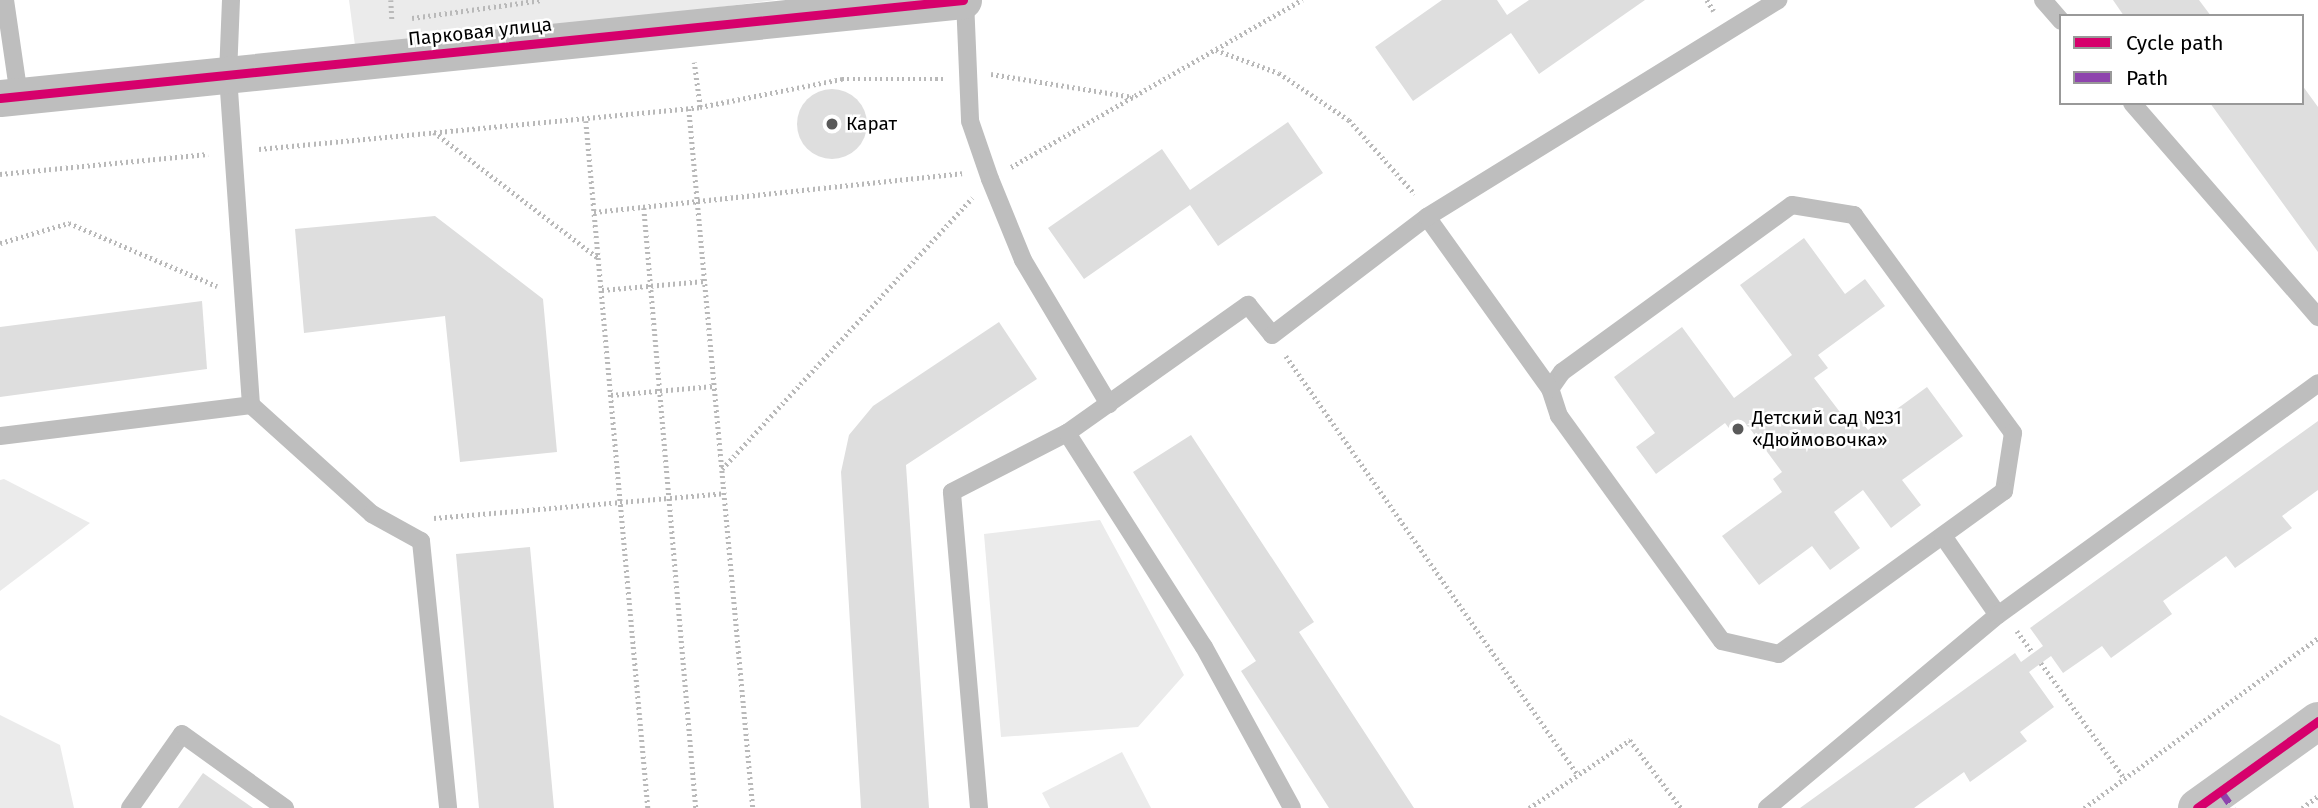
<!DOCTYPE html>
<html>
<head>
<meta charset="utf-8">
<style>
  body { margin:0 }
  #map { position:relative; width:2318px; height:808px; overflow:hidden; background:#fff; font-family:"Fira Sans",sans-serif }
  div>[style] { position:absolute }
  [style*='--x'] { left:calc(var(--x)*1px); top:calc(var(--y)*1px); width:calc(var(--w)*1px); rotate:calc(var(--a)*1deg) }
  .green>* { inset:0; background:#ebebeb }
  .building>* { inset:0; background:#dedede }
  .round { border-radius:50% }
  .path>* { height:4.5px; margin-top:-2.25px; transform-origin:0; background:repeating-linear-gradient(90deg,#b9b9b9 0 2px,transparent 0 5.5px) }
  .lane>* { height:18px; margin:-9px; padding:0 9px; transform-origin:9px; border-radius:9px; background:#bebebe }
  .street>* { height:37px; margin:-18.5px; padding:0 18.5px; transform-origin:18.5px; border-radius:18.5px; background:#bebebe }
  .secondary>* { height:38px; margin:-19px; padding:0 19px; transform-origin:19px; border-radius:19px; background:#c2c2c2 }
  .quiet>* { height:7px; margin-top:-3.5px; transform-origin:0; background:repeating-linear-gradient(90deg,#8e44ad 0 14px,transparent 0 21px) }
  .cycleway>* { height:9px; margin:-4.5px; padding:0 4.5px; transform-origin:4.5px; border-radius:4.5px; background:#d6006c }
  .dots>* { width:19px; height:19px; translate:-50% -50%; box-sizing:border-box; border:4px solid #fff; border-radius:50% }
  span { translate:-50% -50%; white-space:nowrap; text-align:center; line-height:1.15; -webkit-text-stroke:5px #fff; paint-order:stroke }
  .street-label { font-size:19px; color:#000 }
  .poi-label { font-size:19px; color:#000 }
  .left { translate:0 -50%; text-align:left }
  .legend { position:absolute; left:2059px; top:14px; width:245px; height:91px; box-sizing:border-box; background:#fff; border:2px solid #999; margin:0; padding:9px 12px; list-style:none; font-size:21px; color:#000 }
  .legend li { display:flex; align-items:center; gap:14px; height:35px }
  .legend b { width:35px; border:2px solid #999 }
</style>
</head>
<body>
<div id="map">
  <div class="green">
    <div style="clip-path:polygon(349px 0,776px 0,356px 53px)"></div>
    <div style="clip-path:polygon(4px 479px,90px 523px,0 591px,0 480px)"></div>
    <div style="clip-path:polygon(1100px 520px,1184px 675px,1138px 727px,1001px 737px,984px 534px)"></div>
    <div style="clip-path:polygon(0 715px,60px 745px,74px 808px,0 808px)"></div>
    <div style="clip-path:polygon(1122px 752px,1151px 808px,1050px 808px,1042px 793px)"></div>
  </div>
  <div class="building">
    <div style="clip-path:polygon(1442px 0,1497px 0,1507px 15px,1529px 0,1645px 0,1539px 74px,1511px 33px,1413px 101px,1375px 47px)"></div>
    <div style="clip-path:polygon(2113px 0,2199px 0,2211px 16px,2124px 16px)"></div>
    <div style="clip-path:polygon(2302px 85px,2318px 107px,2318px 252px,2210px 103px,2302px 103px)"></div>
    <div class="round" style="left:797px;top:89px;width:70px;height:70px"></div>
    <div style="clip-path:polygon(1288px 122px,1323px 173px,1218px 246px,1190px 205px,1084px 279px,1048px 228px,1162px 149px,1190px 190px)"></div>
    <div style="clip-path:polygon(435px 216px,543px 299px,557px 452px,460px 462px,445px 316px,304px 333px,295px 229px)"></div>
    <div style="clip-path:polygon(1804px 238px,1845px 294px,1865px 279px,1885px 306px,1818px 355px,1828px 368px,1814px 378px,1849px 424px,1858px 417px,1868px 430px,1927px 387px,1963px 436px,1902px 480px,1921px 505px,1891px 528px,1863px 490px,1834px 512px,1860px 548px,1830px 570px,1812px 546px,1759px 585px,1722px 536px,1782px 492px,1773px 479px,1782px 472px,1748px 426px,1735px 436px,1725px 423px,1656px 474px,1636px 447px,1655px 433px,1614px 377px,1682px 327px,1734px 398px,1792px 355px,1740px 285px)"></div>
    <div style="clip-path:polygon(202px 301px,207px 369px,0 397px,0 327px)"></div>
    <div style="clip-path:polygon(999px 322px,1037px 379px,906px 465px,929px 808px,861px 808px,841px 472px,849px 435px,873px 406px)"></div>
    <div style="clip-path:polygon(2318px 421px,2318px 490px,2282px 516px,2292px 528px,2235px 568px,2226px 556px,2163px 601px,2172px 614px,2111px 658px,2102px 646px,2063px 673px,2051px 656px,2029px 672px,2054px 707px,2020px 732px,2027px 741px,1970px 782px,1964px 772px,1914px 808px,1800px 808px,2015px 653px,2021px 662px,2043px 646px,2030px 628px)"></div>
    <div style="clip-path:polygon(1191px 435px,1314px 622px,1299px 632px,1414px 808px,1329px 808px,1241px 671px,1256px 661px,1133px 472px)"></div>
    <div style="clip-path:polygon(530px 547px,554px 808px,479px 808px,456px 554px)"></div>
    <div style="clip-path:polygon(203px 773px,253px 808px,178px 808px)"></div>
  </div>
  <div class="path">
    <div style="--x:391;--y:0;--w:20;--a:87"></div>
    <div style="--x:1707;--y:0;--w:13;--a:58"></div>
    <div style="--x:412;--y:18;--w:131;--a:-7.9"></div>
    <div style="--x:1216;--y:50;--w:67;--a:20.1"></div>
    <div style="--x:1279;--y:73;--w:84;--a:33.9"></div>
    <div style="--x:1349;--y:120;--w:99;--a:48.3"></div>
    <div style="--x:991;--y:74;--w:144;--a:9.2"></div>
    <div style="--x:700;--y:107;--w:145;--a:-11.2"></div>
    <div style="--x:842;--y:79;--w:102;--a:0"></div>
    <div style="--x:689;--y:109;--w:702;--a:84.77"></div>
    <div style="--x:586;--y:121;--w:690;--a:84.84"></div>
    <div style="--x:434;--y:132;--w:207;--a:37.5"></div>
    <div style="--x:259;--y:149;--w:443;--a:-5.4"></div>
    <div style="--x:700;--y:107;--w:45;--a:-97.6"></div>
    <div style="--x:1011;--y:167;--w:336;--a:-29.9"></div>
    <div style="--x:0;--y:174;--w:209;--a:-5.5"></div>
    <div style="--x:644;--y:208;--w:602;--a:85.05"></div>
    <div style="--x:594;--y:212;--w:370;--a:-6"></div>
    <div style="--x:0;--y:243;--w:72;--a:-16.2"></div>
    <div style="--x:69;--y:223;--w:161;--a:23.1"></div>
    <div style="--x:602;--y:290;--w:103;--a:-5"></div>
    <div style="--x:1286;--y:356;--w:511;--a:55.13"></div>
    <div style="--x:611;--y:395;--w:103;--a:-5"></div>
    <div style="--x:722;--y:469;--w:369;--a:-47.3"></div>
    <div style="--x:434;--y:518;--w:291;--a:-4.9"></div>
    <div style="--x:2017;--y:631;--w:27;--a:54"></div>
    <div style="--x:2041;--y:663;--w:143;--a:54.1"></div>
    <div style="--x:1529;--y:808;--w:122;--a:-34"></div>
    <div style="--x:1630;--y:740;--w:85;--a:53.1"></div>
    <div style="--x:2084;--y:808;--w:289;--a:-36"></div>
    <div style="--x:2302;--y:808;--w:20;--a:-37"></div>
  </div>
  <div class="lane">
    <div style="--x:5;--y:0;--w:97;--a:81.7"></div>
    <div style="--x:231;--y:0;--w:76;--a:92.3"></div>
    <div style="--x:228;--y:76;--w:330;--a:86"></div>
    <div style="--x:251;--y:405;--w:163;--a:42"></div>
    <div style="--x:372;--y:514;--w:56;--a:28.9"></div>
    <div style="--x:421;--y:541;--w:268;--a:84.2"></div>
    <div style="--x:965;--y:0;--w:121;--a:87.6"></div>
    <div style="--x:970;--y:121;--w:61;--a:71"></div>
    <div style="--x:990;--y:179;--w:87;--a:67.8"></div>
    <div style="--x:1023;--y:260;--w:168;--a:59.2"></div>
    <div style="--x:2043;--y:0;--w:28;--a:49"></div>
    <div style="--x:2132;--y:103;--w:284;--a:49"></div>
    <div style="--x:1792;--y:205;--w:63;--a:9.2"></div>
    <div style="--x:1854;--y:215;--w:270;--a:53.9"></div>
    <div style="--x:2013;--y:433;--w:59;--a:98.8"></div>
    <div style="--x:2004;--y:491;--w:278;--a:144.1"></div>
    <div style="--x:1779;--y:654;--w:58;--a:-167.2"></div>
    <div style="--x:1722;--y:641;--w:278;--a:-125.9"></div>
    <div style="--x:1559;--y:416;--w:28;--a:-108"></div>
    <div style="--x:1550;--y:389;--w:21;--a:-55"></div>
    <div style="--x:1562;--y:372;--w:284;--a:-36"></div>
    <div style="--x:1427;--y:217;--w:211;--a:54.4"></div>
    <div style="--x:1067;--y:433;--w:254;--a:57.4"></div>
    <div style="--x:1204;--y:647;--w:183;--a:61.3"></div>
    <div style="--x:0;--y:436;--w:253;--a:-7"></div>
    <div style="--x:1943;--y:536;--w:96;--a:55.2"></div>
    <div style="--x:130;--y:808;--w:90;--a:-54.9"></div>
    <div style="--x:182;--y:734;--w:127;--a:35.7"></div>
    <div style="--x:979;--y:808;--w:317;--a:-94.9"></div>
    <div style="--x:952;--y:492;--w:129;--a:-27.2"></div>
    <div style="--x:1067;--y:433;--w:222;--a:-35.3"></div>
    <div style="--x:1248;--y:305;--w:38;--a:51"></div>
    <div style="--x:1272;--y:335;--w:195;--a:-37.3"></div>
    <div style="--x:1427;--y:217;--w:413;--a:-31.7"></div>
    <div style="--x:1767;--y:808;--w:301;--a:-39.9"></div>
    <div style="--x:1998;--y:615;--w:395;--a:-35.9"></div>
  </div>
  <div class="street">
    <div style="--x:0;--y:98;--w:968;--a:-5.81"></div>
  </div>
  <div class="secondary">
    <div style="--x:2197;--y:808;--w:149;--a:-35.7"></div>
  </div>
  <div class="quiet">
    <div style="--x:2221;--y:791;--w:21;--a:55"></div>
  </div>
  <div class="cycleway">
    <div style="--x:0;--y:98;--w:968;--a:-5.81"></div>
    <div style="--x:2197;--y:808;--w:149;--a:-35.7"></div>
  </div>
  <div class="dots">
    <div style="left:832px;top:124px;background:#595959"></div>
    <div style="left:1738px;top:429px;background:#595959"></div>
  </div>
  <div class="street-label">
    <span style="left:480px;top:32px;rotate:-6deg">Парковая улица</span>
  </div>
  <div class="poi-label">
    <span class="left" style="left:846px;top:124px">Карат</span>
    <span class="left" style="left:1752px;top:429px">Детский сад №31<br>«Дюймовочка»</span>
  </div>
  <ul class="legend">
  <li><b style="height:9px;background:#d6006c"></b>Cycle path</li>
  <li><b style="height:9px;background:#8e44ad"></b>Path</li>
  </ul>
</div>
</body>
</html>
